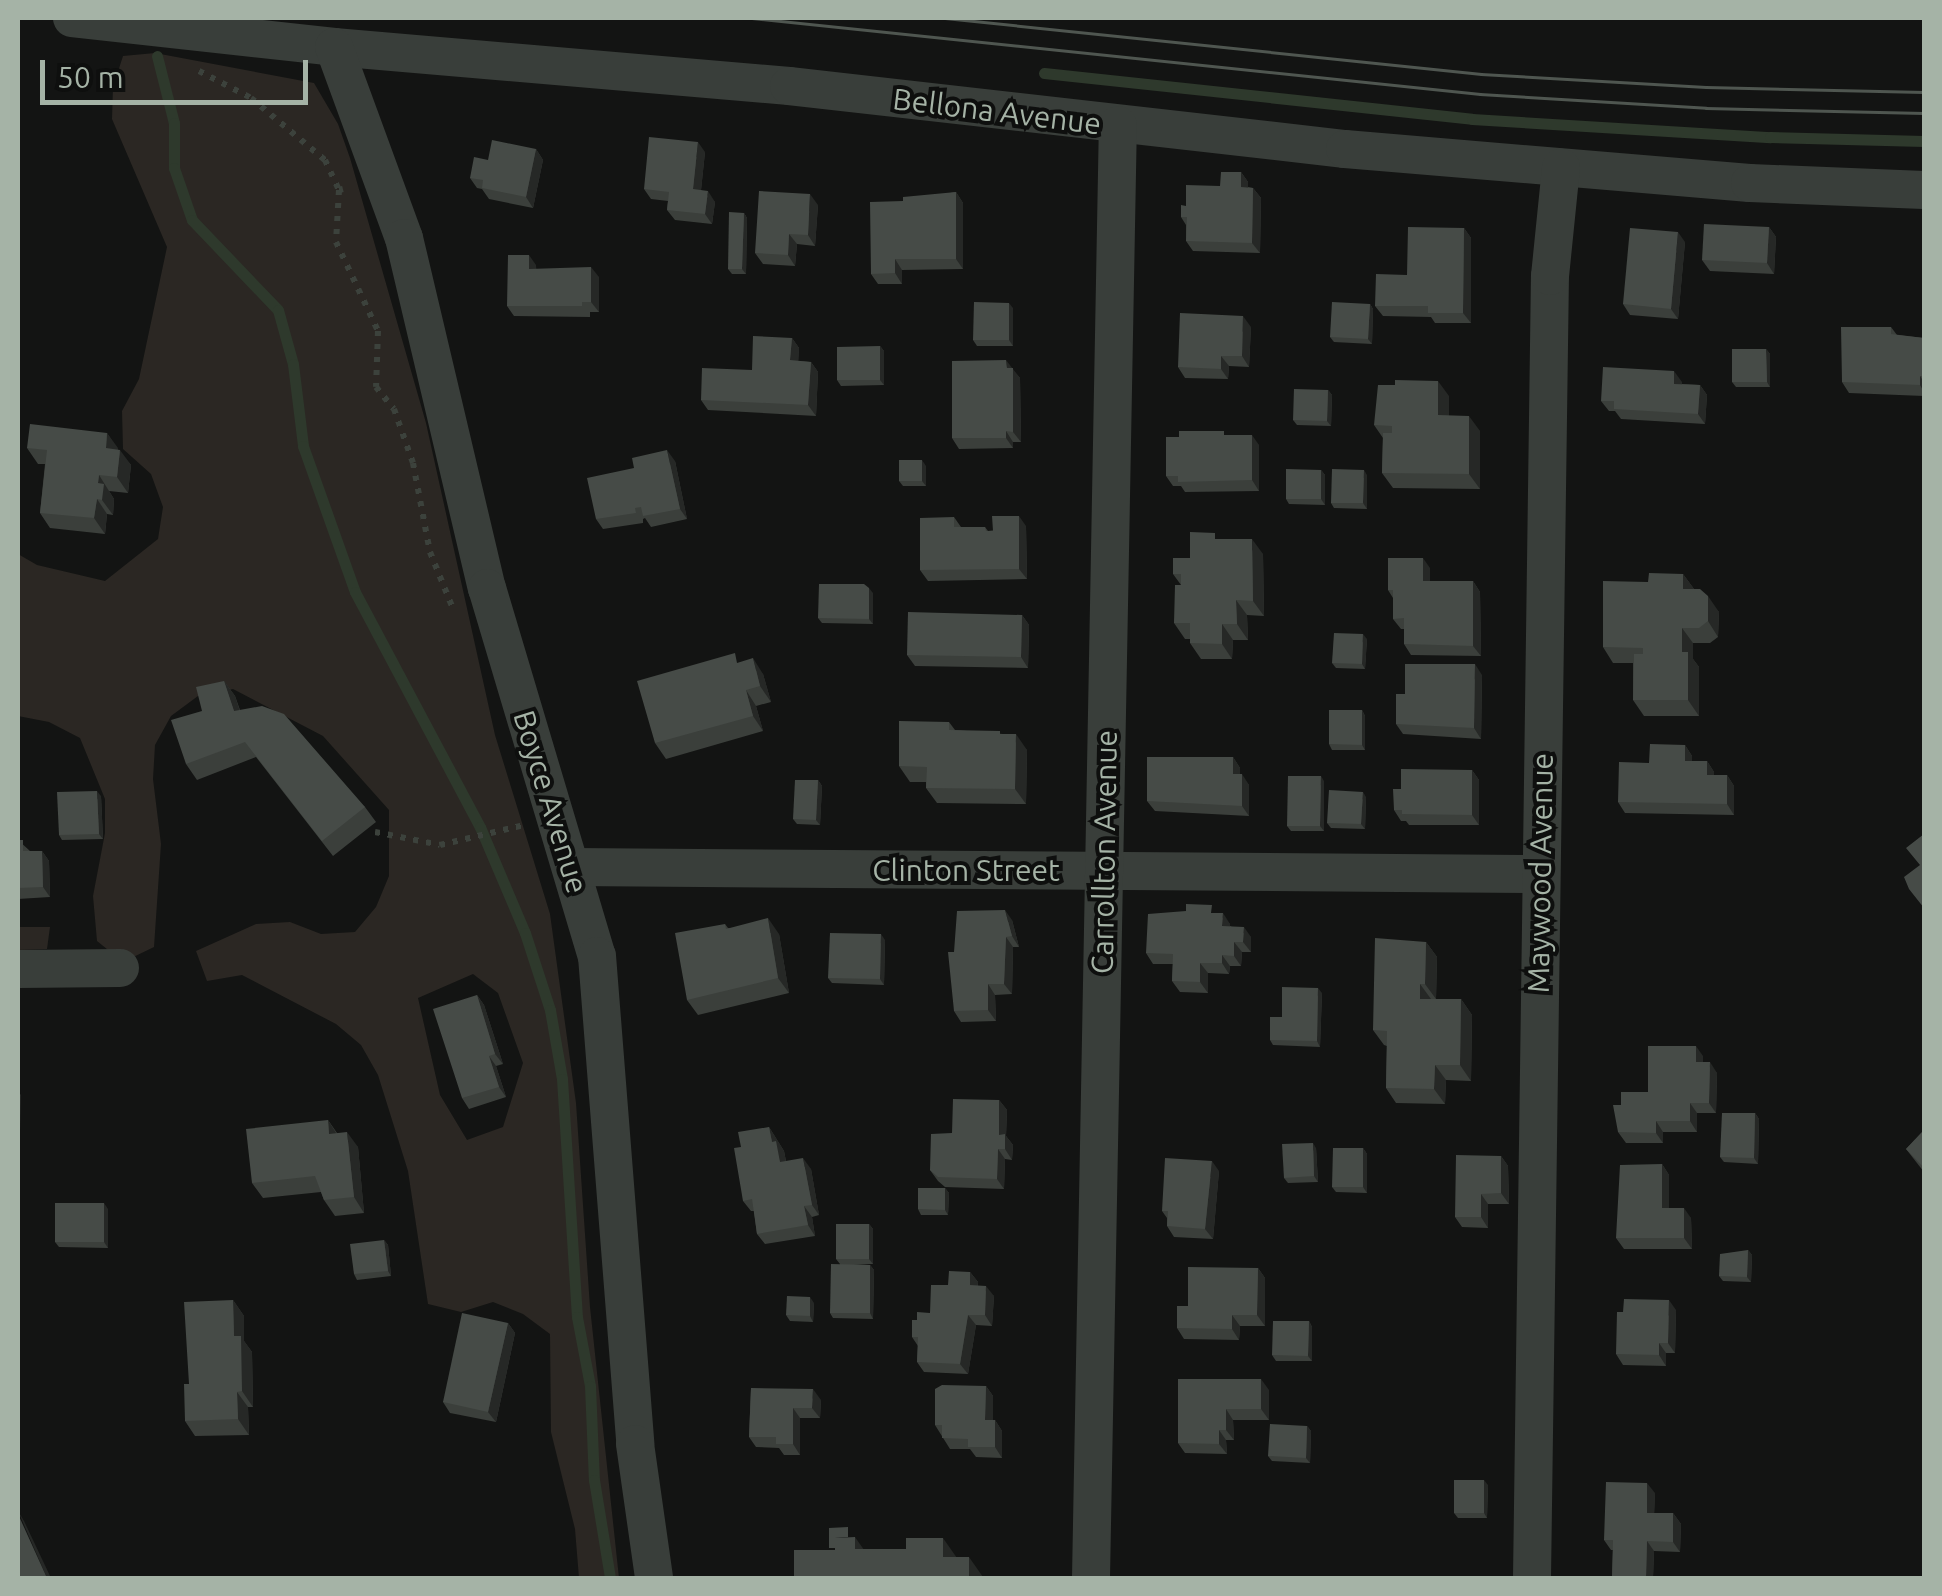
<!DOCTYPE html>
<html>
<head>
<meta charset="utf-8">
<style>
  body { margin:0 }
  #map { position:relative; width:1942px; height:1596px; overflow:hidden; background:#131413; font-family:Ubuntu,sans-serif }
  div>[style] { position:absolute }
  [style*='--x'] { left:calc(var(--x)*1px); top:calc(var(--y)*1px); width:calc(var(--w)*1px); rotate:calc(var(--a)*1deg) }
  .green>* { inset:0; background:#2b2723 }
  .stream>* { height:11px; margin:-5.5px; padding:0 5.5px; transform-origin:5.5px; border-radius:5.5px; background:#2e392c }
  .path>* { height:6px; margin-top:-3px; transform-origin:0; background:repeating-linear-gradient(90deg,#3c423c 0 5px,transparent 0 13px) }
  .minor>* { height:38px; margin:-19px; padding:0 19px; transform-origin:19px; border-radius:19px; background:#393e3a }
  .tram>* { height:2.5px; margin:-1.25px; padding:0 1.25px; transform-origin:1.25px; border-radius:1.25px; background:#4f5650 }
  .wall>* { inset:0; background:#3b3f3b }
  .shaded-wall>* { inset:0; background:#262826 }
  .building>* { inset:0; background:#464b47 }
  span { translate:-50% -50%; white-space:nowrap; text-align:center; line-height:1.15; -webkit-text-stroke:8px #0e0f0e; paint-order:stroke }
  .street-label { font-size:30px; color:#a5b3a6 }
  .frame { position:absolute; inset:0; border:20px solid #a5b3a6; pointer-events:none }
  .scale { position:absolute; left:40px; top:60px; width:268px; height:45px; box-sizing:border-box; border:5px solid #a5b3a6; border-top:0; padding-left:12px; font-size:30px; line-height:35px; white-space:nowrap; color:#a5b3a6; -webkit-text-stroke:8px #0e0f0e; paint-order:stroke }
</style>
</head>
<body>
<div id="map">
  <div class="green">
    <div style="clip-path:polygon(evenodd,155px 53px,314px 83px,338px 124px,350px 158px,426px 423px,495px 735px,550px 914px,576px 1103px,590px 1307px,619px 1578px,579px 1578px,575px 1529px,551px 1432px,550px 1334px,523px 1314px,493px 1302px,461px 1312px,428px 1304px,408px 1171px,378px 1075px,361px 1045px,336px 1024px,242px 975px,207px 981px,196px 951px,256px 924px,290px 922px,321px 934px,355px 932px,376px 907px,389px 876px,389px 810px,323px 736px,233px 689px,198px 696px,171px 716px,155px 745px,153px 779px,161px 844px,154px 947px,123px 962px,97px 941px,93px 896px,105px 833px,105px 799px,80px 738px,49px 722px,18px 716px,18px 554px,37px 565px,105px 581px,158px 539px,163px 507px,151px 474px,123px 449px,122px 411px,139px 379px,167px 247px,112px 119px,113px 87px,123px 56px,155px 53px,473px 974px,498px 993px,523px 1063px,503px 1127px,467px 1140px,440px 1095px,418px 998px,473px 974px)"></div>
    <div style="clip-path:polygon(18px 927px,50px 927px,47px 949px,18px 950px)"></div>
  </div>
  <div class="stream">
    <div style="--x:157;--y:56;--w:69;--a:75.8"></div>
    <div style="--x:174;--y:123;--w:45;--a:90"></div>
    <div style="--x:174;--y:168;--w:55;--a:70.9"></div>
    <div style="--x:192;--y:220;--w:124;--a:46.3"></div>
    <div style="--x:278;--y:310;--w:56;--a:74.5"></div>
    <div style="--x:293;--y:364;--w:83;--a:83"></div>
    <div style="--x:303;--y:446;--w:155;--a:70.4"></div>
    <div style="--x:355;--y:592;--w:266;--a:62"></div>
    <div style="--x:480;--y:827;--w:115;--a:67"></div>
    <div style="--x:525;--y:933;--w:81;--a:72"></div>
    <div style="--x:550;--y:1010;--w:70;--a:80.1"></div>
    <div style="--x:562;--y:1079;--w:238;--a:86.4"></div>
    <div style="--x:577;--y:1317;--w:70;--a:79.3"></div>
    <div style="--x:590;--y:1386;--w:94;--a:87.6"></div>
    <div style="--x:594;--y:1480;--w:99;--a:80.7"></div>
    <div style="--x:1044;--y:73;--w:430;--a:6.1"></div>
    <div style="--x:1472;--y:119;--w:299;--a:3.5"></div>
    <div style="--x:1770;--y:137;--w:154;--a:1.5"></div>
  </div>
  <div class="path">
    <div style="--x:199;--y:71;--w:59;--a:27.4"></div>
    <div style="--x:251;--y:98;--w:97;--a:40"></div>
    <div style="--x:325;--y:160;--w:33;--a:65"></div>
    <div style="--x:339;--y:190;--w:4;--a:-14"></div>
    <div style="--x:339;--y:190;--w:52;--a:93.3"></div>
    <div style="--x:336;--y:242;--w:98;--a:64.7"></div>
    <div style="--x:378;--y:331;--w:56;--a:92"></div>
    <div style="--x:376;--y:387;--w:28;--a:51"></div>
    <div style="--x:394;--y:409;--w:57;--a:70.6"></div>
    <div style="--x:413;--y:463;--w:91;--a:79.2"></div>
    <div style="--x:430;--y:552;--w:64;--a:67.9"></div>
    <div style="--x:375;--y:832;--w:66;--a:11.3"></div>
    <div style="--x:440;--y:845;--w:86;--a:-13.4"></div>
  </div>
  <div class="minor">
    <div style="--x:72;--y:18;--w:264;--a:6.3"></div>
    <div style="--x:334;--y:47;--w:457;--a:4.9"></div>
    <div style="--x:789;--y:86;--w:560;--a:6.46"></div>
    <div style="--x:1345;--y:149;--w:406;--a:4.8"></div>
    <div style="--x:1750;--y:183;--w:174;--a:2.3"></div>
    <div style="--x:334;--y:47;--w:203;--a:69.9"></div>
    <div style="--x:404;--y:238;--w:360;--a:76.7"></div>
    <div style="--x:487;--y:588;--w:384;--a:73.4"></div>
    <div style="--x:597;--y:956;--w:489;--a:85.5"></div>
    <div style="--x:635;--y:1444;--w:135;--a:81.9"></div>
    <div style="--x:573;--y:867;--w:966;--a:0.42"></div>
    <div style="--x:18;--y:969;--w:102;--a:-0.6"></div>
    <div style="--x:1091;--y:1578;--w:1453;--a:-88.94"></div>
    <div style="--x:1532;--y:1578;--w:1302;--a:-89.21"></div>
    <div style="--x:1550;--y:276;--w:109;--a:-84.2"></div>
  </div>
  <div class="tram">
    <div style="--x:752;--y:18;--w:732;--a:5.96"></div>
    <div style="--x:1480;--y:94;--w:226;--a:3.5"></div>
    <div style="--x:1706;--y:108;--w:218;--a:1.3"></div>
    <div style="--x:945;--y:18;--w:539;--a:5.96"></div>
    <div style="--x:1481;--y:74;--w:225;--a:3.3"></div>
    <div style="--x:1706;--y:87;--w:218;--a:1.3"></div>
  </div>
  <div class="wall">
    <div style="clip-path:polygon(536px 149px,543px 160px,533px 208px,489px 199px,482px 189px,477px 188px,470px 178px,488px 160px)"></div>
    <div style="clip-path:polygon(705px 152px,701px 190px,715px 202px,712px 224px,675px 220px,667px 210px,668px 201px,651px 199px,644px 189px)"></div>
    <div style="clip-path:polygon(1241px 172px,1248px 182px,1248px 187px,1253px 188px,1261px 198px,1260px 253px,1193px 251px,1186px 241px,1186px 225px,1181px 217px,1186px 206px,1220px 186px)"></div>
    <div style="clip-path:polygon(956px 192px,963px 203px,963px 269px,902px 270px,902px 284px,878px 284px,871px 274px,903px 201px)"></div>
    <div style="clip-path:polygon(818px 205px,815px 246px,797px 244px,795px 266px,763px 264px,755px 253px)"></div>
    <div style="clip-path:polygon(744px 213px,747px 218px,746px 274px,732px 274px,728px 269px)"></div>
    <div style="clip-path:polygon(1769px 227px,1776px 237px,1774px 274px,1710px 271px,1702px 260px)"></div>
    <div style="clip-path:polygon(1464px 228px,1471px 238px,1471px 323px,1435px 323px,1431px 317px,1383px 316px,1375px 306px,1407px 275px)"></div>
    <div style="clip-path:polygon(1685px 242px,1678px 319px,1630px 315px,1623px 304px)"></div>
    <div style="clip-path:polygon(536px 265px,536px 269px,599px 277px,599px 312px,590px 312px,590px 317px,514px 316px,507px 306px)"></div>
    <div style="clip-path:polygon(1370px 304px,1373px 309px,1372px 344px,1334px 342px,1330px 337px)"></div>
    <div style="clip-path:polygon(1013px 308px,1013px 346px,977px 346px,973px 340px)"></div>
    <div style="clip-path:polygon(1251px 327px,1249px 367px,1229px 366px,1228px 379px,1185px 378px,1178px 367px)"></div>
    <div style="clip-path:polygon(1891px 327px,1897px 335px,1924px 338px,1924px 396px,1849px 393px,1842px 382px)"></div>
    <div style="clip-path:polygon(792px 338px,799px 348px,798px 361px,811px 362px,818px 372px,816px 416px,708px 410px,701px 400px,752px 370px)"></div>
    <div style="clip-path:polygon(880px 346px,884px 351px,884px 385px,841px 386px,837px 380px)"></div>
    <div style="clip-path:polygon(1766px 349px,1770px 354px,1770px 387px,1736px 387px,1732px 382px)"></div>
    <div style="clip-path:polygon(1011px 368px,1020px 378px,1021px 442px,1013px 442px,1013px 448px,959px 449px,952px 438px)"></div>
    <div style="clip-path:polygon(1682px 382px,1682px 384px,1700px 385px,1707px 395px,1705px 424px,1621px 419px,1615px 411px,1609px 411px,1601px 401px)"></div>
    <div style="clip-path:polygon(1328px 390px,1332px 395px,1331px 426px,1297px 425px,1293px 420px)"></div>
    <div style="clip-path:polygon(1449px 396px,1449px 416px,1480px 431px,1480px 489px,1393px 488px,1382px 473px,1383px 438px,1374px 425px)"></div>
    <div style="clip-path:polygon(107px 433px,118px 450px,131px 465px,128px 493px,109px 491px,114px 499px,113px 515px,107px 514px,105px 534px,50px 528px,40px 513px,45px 464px,38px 464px,27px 448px)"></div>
    <div style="clip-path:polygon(1227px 435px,1259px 445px,1259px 491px,1185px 492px,1181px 486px,1173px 486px,1166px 476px)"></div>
    <div style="clip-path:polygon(675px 461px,687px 519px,651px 527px,645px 518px,643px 519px,643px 523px,603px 529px,596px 519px)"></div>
    <div style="clip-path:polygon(926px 466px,926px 486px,903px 486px,899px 481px)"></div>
    <div style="clip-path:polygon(1321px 470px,1325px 475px,1325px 505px,1289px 504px,1286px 499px)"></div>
    <div style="clip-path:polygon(1367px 475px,1367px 509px,1334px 508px,1331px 503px)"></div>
    <div style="clip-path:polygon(954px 517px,961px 527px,985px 527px,988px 531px,1026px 526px,1027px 579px,928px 581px,920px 570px)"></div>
    <div style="clip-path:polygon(1220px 539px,1263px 554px,1264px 616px,1247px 615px,1248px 640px,1233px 640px,1232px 659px,1201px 659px,1190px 643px,1190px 639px,1185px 639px,1174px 623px,1181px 585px,1173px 574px,1190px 558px)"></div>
    <div style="clip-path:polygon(1430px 568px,1430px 581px,1473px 581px,1480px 592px,1481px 656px,1411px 655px,1404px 644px,1404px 629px,1401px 629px,1393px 619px,1393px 598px,1388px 590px)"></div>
    <div style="clip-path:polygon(1683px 574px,1694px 589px,1719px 612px,1718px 637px,1710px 643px,1693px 643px,1693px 659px,1699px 667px,1699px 716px,1644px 716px,1633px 700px,1633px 663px,1613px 663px,1603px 647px,1648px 582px)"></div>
    <div style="clip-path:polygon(873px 593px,873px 624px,822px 623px,818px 618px)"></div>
    <div style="clip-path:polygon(1022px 615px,1029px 625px,1028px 668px,915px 666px,907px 655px)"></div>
    <div style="clip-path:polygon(1367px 639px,1365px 669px,1336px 668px,1332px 663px)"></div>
    <div style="clip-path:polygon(741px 662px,763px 674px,771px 702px,756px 706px,763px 731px,666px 759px,655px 743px)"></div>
    <div style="clip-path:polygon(1482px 675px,1481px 739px,1403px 734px,1396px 724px)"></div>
    <div style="clip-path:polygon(224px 681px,235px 696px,240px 710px,365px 807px,376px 822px,333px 856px,256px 757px,197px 780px,186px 764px,202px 711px)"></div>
    <div style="clip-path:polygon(1362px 710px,1365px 716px,1365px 750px,1332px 750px,1329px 744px)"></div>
    <div style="clip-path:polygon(949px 722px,955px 730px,1003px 734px,1027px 750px,1026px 804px,937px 803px,926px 788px,926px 782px,910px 782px,899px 766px)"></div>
    <div style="clip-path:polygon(1685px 745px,1692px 756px,1692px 761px,1707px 761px,1714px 772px,1714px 775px,1727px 775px,1734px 786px,1734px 815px,1625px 813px,1618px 802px,1649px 763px)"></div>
    <div style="clip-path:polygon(1233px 757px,1240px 768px,1240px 774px,1249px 785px,1249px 816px,1155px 811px,1147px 801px)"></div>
    <div style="clip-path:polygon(1472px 770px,1479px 780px,1479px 825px,1409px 825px,1406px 821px,1401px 821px,1394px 810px)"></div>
    <div style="clip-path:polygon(818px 780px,822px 786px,820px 825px,797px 824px,793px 819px)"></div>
    <div style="clip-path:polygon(1324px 781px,1324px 831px,1291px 831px,1287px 826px)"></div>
    <div style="clip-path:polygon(101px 796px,103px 839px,62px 840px,59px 835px)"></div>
    <div style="clip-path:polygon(1366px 797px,1365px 829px,1331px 828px,1327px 823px)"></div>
    <div style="clip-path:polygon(18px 840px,30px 851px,42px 851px,49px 861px,50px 897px,18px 899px)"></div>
    <div style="clip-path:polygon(1217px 913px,1230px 924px,1230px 926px,1251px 937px,1251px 952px,1242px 952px,1241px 966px,1230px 966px,1229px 974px,1208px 973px,1208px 993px,1180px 992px,1172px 981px,1173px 964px,1153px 964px,1146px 953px)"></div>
    <div style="clip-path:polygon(1012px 920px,1019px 947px,1013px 947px,1012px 994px,995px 995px,996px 1021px,961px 1022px,954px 1011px,954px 952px)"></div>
    <div style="clip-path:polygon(725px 924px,728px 928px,779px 934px,789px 993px,698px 1015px,687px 1000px)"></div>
    <div style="clip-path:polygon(885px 940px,884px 985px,832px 983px,828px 978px)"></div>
    <div style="clip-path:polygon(1426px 942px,1437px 957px,1436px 999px,1461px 999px,1472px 1015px,1471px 1081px,1446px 1080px,1445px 1104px,1396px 1103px,1386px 1088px,1387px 1046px,1384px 1045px,1373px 1030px)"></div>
    <div style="clip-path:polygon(1322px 993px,1320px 1047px,1273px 1045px,1270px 1040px,1282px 1017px)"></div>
    <div style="clip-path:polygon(477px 995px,484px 1005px,503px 1064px,496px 1066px,506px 1097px,469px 1109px,462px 1098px)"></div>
    <div style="clip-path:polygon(1703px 1056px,1703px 1062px,1717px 1073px,1716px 1113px,1697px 1113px,1697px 1132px,1663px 1132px,1663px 1143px,1626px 1143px,1618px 1132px,1621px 1105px,1648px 1092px)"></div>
    <div style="clip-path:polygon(999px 1100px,1007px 1110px,1006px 1136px,1013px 1145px,1012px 1160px,1005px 1159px,1004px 1189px,945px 1187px,938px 1181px,930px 1170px,952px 1133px)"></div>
    <div style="clip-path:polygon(1755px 1113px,1759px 1119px,1758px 1164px,1724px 1162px,1720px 1157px)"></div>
    <div style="clip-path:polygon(328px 1120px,337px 1133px,358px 1147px,364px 1213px,335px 1216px,324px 1200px,321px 1192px,263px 1198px,252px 1183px)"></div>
    <div style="clip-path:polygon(769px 1127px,784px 1151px,786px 1161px,811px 1169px,819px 1215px,812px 1217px,815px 1236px,765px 1244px,757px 1234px,754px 1211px,751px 1211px,743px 1201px,741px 1147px)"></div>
    <div style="clip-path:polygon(1924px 1130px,1924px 1172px,1906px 1149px)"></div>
    <div style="clip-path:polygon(1316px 1148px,1318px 1182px,1288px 1183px,1284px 1178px)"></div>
    <div style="clip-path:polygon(1363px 1148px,1367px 1154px,1367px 1193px,1336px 1192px,1332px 1187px)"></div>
    <div style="clip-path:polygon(1501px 1156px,1508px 1166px,1509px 1204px,1488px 1204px,1488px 1228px,1462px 1227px,1455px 1217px)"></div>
    <div style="clip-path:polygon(1662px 1164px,1669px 1175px,1669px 1208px,1691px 1218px,1692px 1249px,1624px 1249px,1616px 1238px)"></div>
    <div style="clip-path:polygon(1219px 1171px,1213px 1239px,1174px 1237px,1167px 1226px,1167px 1218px,1162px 1211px)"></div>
    <div style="clip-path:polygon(945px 1188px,949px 1193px,948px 1215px,921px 1215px,918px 1209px)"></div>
    <div style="clip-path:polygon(108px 1209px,108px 1248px,59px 1247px,55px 1242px)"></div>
    <div style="clip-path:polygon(869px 1224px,873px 1229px,873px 1264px,854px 1264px,870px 1265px,874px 1270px,873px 1319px,833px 1318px,830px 1313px,840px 1264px,836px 1259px)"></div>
    <div style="clip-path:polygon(384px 1240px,388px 1245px,391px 1276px,357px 1280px,354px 1274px)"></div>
    <div style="clip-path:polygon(1748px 1250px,1752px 1255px,1751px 1282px,1723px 1281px,1719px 1276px)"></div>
    <div style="clip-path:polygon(1258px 1268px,1265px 1278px,1265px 1326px,1240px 1326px,1239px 1340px,1184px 1339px,1177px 1328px,1188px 1306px)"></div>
    <div style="clip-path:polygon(970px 1272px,978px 1282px,978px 1286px,994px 1296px,992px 1326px,976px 1325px,968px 1374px,924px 1372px,917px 1362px,918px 1346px,912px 1337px,917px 1320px,930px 1313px,948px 1285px)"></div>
    <div style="clip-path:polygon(233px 1300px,244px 1316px,244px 1341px,252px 1352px,253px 1407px,248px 1407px,249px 1435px,195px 1436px,185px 1421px,189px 1384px)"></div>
    <div style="clip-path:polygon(814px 1303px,813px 1322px,790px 1321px,786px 1315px)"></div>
    <div style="clip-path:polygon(1676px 1310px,1675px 1353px,1666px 1353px,1666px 1366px,1623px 1365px,1616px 1354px)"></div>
    <div style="clip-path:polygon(1309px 1321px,1312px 1327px,1312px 1361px,1276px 1361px,1272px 1355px)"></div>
    <div style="clip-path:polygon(508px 1323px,515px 1333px,496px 1422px,450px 1413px,443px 1402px)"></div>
    <div style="clip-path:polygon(1178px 1379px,1269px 1390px,1269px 1420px,1233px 1420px,1234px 1440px,1226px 1440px,1227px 1454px,1185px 1453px,1178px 1443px)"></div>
    <div style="clip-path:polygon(986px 1386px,993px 1396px,993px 1420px,995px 1420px,1002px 1431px,1002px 1458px,976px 1457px,970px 1449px,950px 1449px,935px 1425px)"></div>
    <div style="clip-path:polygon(751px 1388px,821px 1400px,820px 1418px,800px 1418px,800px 1455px,784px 1455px,779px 1448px,756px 1447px,749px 1437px)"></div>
    <div style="clip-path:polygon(1307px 1426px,1311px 1431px,1310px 1463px,1272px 1461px,1268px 1456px)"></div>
    <div style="clip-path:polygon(1488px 1485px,1487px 1518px,1458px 1518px,1454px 1513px)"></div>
    <div style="clip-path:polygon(1655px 1493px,1654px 1513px,1673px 1513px,1681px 1524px,1680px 1552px,1654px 1551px,1653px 1578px,1612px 1578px,1613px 1550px,1611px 1550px,1604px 1540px)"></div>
  </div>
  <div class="shaded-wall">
    <div style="clip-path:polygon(698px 142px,705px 152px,700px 200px,693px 189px)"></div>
    <div style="clip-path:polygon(536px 149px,543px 160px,533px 208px,526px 197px)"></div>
    <div style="clip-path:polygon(1241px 172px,1248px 182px,1248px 198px,1241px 187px)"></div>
    <div style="clip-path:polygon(1253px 188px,1261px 198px,1260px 253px,1252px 243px)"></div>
    <div style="clip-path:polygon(708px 191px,715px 202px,712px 224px,705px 214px)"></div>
    <div style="clip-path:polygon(956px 192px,963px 203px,963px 269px,956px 259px)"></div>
    <div style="clip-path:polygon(810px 194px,818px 205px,815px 246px,808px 235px)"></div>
    <div style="clip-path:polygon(744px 213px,747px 218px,746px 274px,742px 269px)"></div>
    <div style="clip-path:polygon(1769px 227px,1776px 237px,1774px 274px,1767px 263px)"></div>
    <div style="clip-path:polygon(1464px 228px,1471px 238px,1471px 323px,1463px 313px)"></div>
    <div style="clip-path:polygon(1678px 232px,1685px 242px,1678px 319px,1671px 309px)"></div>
    <div style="clip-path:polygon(789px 234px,797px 244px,795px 266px,788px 255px)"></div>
    <div style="clip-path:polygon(529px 255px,536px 265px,537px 279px,529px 269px)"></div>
    <div style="clip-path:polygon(895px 259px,902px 270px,902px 284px,895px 273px)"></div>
    <div style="clip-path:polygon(591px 267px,599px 277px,599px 312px,591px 302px)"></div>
    <div style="clip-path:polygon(1009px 303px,1013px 308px,1013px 346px,1009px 340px)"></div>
    <div style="clip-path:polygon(1370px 304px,1373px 309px,1372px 344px,1368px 339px)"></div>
    <div style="clip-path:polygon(1243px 316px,1251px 327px,1249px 367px,1242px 356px)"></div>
    <div style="clip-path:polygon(792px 338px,799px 348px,798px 371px,790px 360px)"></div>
    <div style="clip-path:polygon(880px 346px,884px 351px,884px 385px,880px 380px)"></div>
    <div style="clip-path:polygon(1766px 349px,1770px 354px,1770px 387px,1767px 382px)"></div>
    <div style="clip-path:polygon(1221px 356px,1229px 366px,1228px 379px,1221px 369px)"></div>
    <div style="clip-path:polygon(1006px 360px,1020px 378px,1021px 442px,1013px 432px)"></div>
    <div style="clip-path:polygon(811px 362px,818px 372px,816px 416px,808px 405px)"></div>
    <div style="clip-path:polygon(1674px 371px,1682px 382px,1682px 394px,1674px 384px)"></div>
    <div style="clip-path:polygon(1920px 376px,1924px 382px,1924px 392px,1920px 385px)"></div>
    <div style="clip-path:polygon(1438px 381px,1449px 396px,1449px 431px,1438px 415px)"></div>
    <div style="clip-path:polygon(1700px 385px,1707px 395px,1705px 424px,1698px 414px)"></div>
    <div style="clip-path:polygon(1328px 390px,1332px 395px,1331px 426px,1327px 421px)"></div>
    <div style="clip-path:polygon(1469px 416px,1480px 431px,1480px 489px,1469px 474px)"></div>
    <div style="clip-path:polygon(1006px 431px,1013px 442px,1013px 448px,1006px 438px)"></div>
    <div style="clip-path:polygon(107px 433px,118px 448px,116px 464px,106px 448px)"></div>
    <div style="clip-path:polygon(1252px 435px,1259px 445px,1259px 491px,1252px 480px)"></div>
    <div style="clip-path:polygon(120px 450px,131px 465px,128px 493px,117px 477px)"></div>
    <div style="clip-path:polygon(667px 450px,675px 461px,687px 519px,680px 509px)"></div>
    <div style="clip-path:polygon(922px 460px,926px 466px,926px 486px,922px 481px)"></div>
    <div style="clip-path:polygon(1321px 470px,1325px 475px,1325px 505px,1321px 499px)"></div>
    <div style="clip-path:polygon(1364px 470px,1367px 475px,1367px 509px,1363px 503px)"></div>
    <div style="clip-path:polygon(99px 475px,114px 499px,113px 515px,102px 500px,98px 483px)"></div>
    <div style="clip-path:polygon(97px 499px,107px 514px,105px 534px,94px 518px)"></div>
    <div style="clip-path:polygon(1019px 516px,1026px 526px,1027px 579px,1019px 569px)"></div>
    <div style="clip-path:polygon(1252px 539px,1263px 554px,1264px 616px,1253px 601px)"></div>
    <div style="clip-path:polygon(1423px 558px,1430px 568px,1430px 592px,1423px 581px)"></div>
    <div style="clip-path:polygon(1683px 574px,1694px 589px,1683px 589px)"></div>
    <div style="clip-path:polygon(1473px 581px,1480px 592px,1481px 656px,1473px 646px)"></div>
    <div style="clip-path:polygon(869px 588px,873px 593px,873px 624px,869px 619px)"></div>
    <div style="clip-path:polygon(1708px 596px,1719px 612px,1718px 637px,1708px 621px)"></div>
    <div style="clip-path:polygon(1236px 600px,1247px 615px,1248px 640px,1237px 624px)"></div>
    <div style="clip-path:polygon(1022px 615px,1029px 625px,1028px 668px,1021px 657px)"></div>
    <div style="clip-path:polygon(1222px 624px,1233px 640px,1232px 659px,1222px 644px)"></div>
    <div style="clip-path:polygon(1682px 628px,1693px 643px,1693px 659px,1699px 667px,1699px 716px,1688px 700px,1682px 652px)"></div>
    <div style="clip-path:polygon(1363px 634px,1367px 639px,1365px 669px,1362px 664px)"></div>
    <div style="clip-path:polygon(753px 658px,763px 674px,771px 702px,760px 686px)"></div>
    <div style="clip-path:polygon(1475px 664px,1482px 675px,1481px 739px,1474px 728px)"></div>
    <div style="clip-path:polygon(224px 681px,235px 696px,245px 727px,234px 711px)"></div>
    <div style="clip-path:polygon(746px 690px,756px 706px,763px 731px,753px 716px)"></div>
    <div style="clip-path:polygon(1362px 710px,1365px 716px,1365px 750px,1362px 745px)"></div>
    <div style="clip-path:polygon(1016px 734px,1027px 750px,1026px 804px,1015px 789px)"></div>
    <div style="clip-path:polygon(1685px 745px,1692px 756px,1692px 771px,1685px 761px)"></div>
    <div style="clip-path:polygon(1233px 757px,1240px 768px,1240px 785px,1233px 774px)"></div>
    <div style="clip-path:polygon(1707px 761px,1714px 772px,1714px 785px,1707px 775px)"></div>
    <div style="clip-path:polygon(1472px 770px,1479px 780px,1479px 825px,1472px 815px)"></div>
    <div style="clip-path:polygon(1242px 774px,1249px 785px,1249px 816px,1242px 806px)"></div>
    <div style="clip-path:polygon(1727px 775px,1734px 786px,1734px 815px,1727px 804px)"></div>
    <div style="clip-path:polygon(1321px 776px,1324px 781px,1324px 831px,1320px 826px)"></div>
    <div style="clip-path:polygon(818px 780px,822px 786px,820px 825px,816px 820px)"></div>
    <div style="clip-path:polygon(97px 791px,101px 796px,103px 839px,99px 834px)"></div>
    <div style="clip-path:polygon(1363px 792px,1366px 797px,1365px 829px,1361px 824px)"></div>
    <div style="clip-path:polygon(42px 851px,49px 861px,50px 897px,43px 887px)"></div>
    <div style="clip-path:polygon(1005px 910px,1012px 920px,1019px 947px,1012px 936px)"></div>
    <div style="clip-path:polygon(1223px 913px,1230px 924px,1230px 936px,1222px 926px)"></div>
    <div style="clip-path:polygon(768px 918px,779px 934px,789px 993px,778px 978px)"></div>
    <div style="clip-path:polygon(1244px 927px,1251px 937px,1251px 952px,1243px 942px)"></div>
    <div style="clip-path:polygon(881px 934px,885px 940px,884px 985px,880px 979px)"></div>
    <div style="clip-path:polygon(1006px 937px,1013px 947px,1012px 994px,1004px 984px)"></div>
    <div style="clip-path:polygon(1234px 942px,1242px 952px,1241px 966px,1234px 956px)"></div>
    <div style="clip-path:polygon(1426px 942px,1437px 957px,1436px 999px,1425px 984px)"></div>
    <div style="clip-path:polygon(1222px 955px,1230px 966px,1229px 974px,1222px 963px)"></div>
    <div style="clip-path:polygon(1200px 963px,1208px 973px,1208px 993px,1200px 982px)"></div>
    <div style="clip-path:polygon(988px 984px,995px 995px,996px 1021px,988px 1010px)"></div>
    <div style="clip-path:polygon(1420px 984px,1431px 999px,1420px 999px)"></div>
    <div style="clip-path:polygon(1318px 988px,1322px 993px,1320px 1047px,1317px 1041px)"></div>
    <div style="clip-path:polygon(477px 995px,484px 1005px,503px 1064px,495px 1054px)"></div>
    <div style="clip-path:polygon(1461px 999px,1472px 1015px,1471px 1081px,1460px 1065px)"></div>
    <div style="clip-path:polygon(1696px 1046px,1703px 1056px,1703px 1072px,1696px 1062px)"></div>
    <div style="clip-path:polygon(489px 1056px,496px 1066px,506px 1097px,499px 1087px)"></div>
    <div style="clip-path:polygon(1710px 1062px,1717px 1073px,1716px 1113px,1709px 1103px)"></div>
    <div style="clip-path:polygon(1435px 1065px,1446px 1080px,1445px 1104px,1434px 1089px)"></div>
    <div style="clip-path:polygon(18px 1091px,21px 1095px,20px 1132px,18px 1127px)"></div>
    <div style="clip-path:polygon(999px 1100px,1007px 1110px,1006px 1136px,1013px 1145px,1012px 1160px,1005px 1149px,999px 1135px)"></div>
    <div style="clip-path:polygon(1690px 1103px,1697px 1113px,1697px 1132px,1690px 1121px)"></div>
    <div style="clip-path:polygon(1755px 1113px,1759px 1119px,1758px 1164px,1754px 1158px)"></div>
    <div style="clip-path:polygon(328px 1120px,338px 1136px,329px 1134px)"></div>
    <div style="clip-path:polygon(1656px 1121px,1663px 1132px,1663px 1143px,1656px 1133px)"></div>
    <div style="clip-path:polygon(769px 1127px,784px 1151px,788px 1173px,780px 1162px,772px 1142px)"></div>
    <div style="clip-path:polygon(347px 1132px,358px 1147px,364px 1213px,354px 1197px)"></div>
    <div style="clip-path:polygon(1313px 1143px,1316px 1148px,1318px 1182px,1314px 1176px)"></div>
    <div style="clip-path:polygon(1363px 1148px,1367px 1154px,1367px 1193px,1363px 1187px)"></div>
    <div style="clip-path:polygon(998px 1149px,1005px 1159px,1004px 1189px,997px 1179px)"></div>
    <div style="clip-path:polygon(1501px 1156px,1508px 1166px,1509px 1204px,1501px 1193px)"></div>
    <div style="clip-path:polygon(803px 1158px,811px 1169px,819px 1215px,812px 1205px)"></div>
    <div style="clip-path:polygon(1212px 1161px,1219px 1171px,1213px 1239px,1205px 1229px)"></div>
    <div style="clip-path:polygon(1662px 1164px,1669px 1175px,1669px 1218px,1662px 1208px)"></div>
    <div style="clip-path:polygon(945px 1188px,949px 1193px,948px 1215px,945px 1210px)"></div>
    <div style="clip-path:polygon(1481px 1194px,1488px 1204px,1488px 1228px,1481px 1217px)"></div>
    <div style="clip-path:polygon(104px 1203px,108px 1209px,108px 1248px,104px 1242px)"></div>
    <div style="clip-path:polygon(804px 1206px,812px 1217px,815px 1236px,808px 1225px)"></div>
    <div style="clip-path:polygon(1684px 1208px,1691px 1218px,1692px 1249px,1684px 1238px)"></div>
    <div style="clip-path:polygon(869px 1224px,873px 1229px,873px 1264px,869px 1259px)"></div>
    <div style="clip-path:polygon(384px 1240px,388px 1245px,391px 1276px,388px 1271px)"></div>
    <div style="clip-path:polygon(1748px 1250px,1752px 1255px,1751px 1282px,1747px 1277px)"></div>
    <div style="clip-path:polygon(870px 1265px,874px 1270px,873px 1319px,870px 1313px)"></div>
    <div style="clip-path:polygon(1258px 1268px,1265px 1278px,1265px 1326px,1257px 1315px)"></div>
    <div style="clip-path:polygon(970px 1272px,978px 1282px,977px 1296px,970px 1285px)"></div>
    <div style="clip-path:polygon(986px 1286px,994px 1296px,992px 1326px,985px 1315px)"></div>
    <div style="clip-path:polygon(810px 1297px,814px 1303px,813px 1322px,810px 1316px)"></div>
    <div style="clip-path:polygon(233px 1300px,244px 1316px,244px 1341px,252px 1352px,253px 1407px,242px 1391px,234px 1336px)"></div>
    <div style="clip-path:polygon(1669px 1300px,1676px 1310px,1675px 1353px,1668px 1343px)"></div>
    <div style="clip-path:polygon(968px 1315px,976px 1325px,968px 1374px,960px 1364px)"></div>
    <div style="clip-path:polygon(1232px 1315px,1240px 1326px,1239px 1340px,1232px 1329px)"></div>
    <div style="clip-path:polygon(1309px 1321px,1312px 1327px,1312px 1361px,1308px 1356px)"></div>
    <div style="clip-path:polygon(508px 1323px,515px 1333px,496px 1422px,488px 1412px)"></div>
    <div style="clip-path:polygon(1659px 1343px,1666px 1353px,1666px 1366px,1659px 1355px)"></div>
    <div style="clip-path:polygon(1261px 1379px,1269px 1390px,1269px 1420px,1261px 1409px)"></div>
    <div style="clip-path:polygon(986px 1386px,993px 1396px,993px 1431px,985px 1420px)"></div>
    <div style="clip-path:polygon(813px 1389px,821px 1400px,820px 1418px,812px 1408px)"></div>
    <div style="clip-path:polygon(237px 1392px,248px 1407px,249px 1435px,238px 1419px)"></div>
    <div style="clip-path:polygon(793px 1408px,800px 1418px,800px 1455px,793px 1444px)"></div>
    <div style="clip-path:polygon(1226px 1409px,1233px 1420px,1234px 1440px,1226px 1430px)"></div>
    <div style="clip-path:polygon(995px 1420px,1002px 1431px,1002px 1458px,995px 1447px)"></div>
    <div style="clip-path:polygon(1307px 1426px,1311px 1431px,1310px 1463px,1306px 1458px)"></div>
    <div style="clip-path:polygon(1219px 1430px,1226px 1440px,1227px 1454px,1219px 1444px)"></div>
    <div style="clip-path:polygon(1484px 1480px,1488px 1485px,1487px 1518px,1484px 1513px)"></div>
    <div style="clip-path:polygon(1647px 1483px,1655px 1493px,1654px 1523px,1647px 1513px)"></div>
    <div style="clip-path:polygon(18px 1511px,24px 1521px,51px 1578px,47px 1578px)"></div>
    <div style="clip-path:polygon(1673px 1513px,1681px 1524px,1680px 1552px,1673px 1542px)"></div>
    <div style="clip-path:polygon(855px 1537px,869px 1557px,855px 1549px)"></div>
    <div style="clip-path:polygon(943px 1538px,957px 1558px,943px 1557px)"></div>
    <div style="clip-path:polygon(1647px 1541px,1654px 1551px,1653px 1578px,1646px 1578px)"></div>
    <div style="clip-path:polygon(969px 1557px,983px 1577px,983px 1578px,969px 1578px)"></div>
  </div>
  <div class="building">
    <div style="clip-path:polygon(649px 137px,698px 142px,693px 189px,708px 191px,705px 214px,667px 210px,669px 192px,644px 189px)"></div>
    <div style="clip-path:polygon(492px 140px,536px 149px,526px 197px,482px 188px,483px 180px,470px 178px,474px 157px,488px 160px)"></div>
    <div style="clip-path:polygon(1221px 172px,1241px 172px,1241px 187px,1253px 188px,1252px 243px,1186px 241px,1187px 217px,1181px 217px,1181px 205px,1186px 206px,1186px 185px,1220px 186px)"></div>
    <div style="clip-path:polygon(759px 191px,810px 194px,808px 235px,789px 234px,788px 255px,755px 253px)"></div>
    <div style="clip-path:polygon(956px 192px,956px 259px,895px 259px,895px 273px,871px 274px,870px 202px,903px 201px,903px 197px)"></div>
    <div style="clip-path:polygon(729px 212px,744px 213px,742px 269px,728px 269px)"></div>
    <div style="clip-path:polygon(1704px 224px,1769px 227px,1767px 263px,1702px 260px)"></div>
    <div style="clip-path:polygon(1408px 227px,1464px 228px,1463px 313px,1428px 313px,1428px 306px,1375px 306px,1376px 274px,1407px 275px)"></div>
    <div style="clip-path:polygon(1630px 228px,1678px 232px,1671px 309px,1623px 304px)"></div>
    <div style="clip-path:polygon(508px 255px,529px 255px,529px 269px,591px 267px,591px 302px,582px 302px,582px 306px,507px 306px)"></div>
    <div style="clip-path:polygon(974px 302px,1009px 303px,1009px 340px,973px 340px)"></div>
    <div style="clip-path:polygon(1332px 302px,1370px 304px,1368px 339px,1330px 337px)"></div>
    <div style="clip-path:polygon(1180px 313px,1243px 316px,1242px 356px,1221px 356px,1221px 369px,1178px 367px)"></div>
    <div style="clip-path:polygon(1841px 327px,1891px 327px,1891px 334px,1924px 338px,1924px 376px,1920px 376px,1920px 385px,1842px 382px)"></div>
    <div style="clip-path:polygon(753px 336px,792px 338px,790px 360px,811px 362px,808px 405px,701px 400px,702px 368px,752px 370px)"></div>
    <div style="clip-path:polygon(880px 346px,880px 380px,837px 380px,837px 347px)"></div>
    <div style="clip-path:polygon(1732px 349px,1766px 349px,1767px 382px,1732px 382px)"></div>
    <div style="clip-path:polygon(1006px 360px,1007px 368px,1013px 368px,1013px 432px,1006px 431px,1006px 438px,952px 438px,952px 361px)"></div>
    <div style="clip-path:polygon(1603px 367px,1674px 371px,1674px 384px,1700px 385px,1698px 414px,1614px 409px,1614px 401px,1601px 401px)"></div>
    <div style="clip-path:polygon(1395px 380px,1438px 381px,1438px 415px,1469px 416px,1469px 474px,1382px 473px,1383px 433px,1392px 433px,1392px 426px,1374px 425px,1378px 385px,1395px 385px)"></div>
    <div style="clip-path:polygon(1294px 389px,1328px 390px,1327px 421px,1293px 420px)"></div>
    <div style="clip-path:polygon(30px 424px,107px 433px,106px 448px,120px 450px,117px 477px,99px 475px,98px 483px,104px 484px,102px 500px,97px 499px,94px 518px,40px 513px,47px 450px,27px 448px)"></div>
    <div style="clip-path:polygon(1179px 431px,1224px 431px,1224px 435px,1252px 435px,1252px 480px,1178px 482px,1178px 476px,1166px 476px,1166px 437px,1179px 437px)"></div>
    <div style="clip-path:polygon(667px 450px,680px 509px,643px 516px,641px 507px,635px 508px,636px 513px,596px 519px,587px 478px,634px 468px,632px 458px)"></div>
    <div style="clip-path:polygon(899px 460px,922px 460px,922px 481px,899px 481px)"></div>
    <div style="clip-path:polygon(1286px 469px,1321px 470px,1321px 499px,1286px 499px)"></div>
    <div style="clip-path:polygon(1332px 469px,1364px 470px,1363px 503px,1331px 503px)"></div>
    <div style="clip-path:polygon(992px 516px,1019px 516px,1019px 569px,920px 570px,920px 518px,954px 517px,954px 527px,985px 527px,986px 531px,993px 531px)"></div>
    <div style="clip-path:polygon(1190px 532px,1215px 533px,1215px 539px,1252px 539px,1253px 601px,1236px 600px,1237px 624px,1222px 624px,1222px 644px,1190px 643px,1190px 623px,1174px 623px,1175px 585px,1181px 585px,1181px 574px,1173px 574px,1173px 558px,1190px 558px)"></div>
    <div style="clip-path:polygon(1388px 558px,1423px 558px,1423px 581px,1473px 581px,1473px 646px,1404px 644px,1404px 618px,1393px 619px,1393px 590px,1388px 590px)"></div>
    <div style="clip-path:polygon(1649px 573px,1683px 574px,1683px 589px,1700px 589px,1708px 596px,1708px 621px,1699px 628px,1682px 628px,1682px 652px,1688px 652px,1688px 700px,1633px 700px,1634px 654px,1643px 654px,1643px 648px,1603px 647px,1603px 581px,1648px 582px)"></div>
    <div style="clip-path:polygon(819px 584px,864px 584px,869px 588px,869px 619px,818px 618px)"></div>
    <div style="clip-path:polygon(908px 612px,1022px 615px,1021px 657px,907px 655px)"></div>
    <div style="clip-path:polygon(1334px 633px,1363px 634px,1362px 664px,1332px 663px)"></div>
    <div style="clip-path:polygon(735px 653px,737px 663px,753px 658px,760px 686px,746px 690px,753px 716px,655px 743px,637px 681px)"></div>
    <div style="clip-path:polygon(1405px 664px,1475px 664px,1474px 728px,1396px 724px,1396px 694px,1405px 694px)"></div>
    <div style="clip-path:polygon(224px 681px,234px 711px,262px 706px,284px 714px,365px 807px,322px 841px,245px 742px,186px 764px,171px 720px,202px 711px,196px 687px)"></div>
    <div style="clip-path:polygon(1329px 710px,1362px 710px,1362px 745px,1329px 744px)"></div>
    <div style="clip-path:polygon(899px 721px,949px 722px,949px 730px,1000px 731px,1000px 734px,1016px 734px,1015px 789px,926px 788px,927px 767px,899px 766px)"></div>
    <div style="clip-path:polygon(1650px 744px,1685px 745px,1685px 761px,1707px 761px,1707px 775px,1727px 775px,1727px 804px,1618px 802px,1619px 762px,1649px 763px)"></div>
    <div style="clip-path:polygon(1147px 757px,1233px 757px,1233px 774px,1242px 774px,1242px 806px,1147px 801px)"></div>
    <div style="clip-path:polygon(1401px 769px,1472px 770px,1472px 815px,1402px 814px,1402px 810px,1394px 810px,1393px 789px,1401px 789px)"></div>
    <div style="clip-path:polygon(1288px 776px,1321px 776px,1320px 826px,1287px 826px)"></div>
    <div style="clip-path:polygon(795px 780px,818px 780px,816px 820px,793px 819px)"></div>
    <div style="clip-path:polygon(1329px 790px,1363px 792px,1361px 824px,1327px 823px)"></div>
    <div style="clip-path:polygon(97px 791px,99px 834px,59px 835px,57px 792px)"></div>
    <div style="clip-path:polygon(1924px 834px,1924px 908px,1909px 889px,1904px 877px,1920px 865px,1906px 848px)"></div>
    <div style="clip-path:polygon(18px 840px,23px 840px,23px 851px,42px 851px,43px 887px,18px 888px)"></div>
    <div style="clip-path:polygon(1186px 904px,1212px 905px,1211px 913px,1223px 913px,1222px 926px,1244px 927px,1243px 942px,1234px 942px,1234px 956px,1222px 955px,1222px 963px,1200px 963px,1200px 982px,1172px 981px,1173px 954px,1146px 953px,1148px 914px,1186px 911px)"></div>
    <div style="clip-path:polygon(1005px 910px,1012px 936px,1006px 937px,1004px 984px,988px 984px,988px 1010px,954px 1011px,948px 952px,954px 952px,957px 911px)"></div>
    <div style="clip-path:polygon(768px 918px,778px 978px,687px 1000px,675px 933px,725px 924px,726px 929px)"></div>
    <div style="clip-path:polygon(830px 933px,881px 934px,880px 979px,828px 978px)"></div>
    <div style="clip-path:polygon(1375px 938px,1426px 942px,1425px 984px,1420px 984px,1420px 999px,1461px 999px,1460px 1065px,1435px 1065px,1434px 1089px,1386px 1088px,1387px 1031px,1373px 1030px)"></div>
    <div style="clip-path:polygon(1282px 987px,1318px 988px,1317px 1041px,1270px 1040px,1270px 1017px,1282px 1017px)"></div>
    <div style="clip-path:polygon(477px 995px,495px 1054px,489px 1056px,499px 1087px,462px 1098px,433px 1009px)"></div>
    <div style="clip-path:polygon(1648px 1046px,1696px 1046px,1696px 1062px,1710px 1062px,1709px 1103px,1690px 1103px,1690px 1121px,1656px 1121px,1656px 1133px,1618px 1132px,1613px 1105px,1621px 1105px,1621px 1092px,1648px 1092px)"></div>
    <div style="clip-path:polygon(953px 1099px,999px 1100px,999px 1135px,1005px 1134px,1005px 1149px,998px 1149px,997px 1179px,938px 1177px,930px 1170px,931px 1134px,952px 1133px)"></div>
    <div style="clip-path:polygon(1722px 1113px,1755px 1113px,1754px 1158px,1720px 1157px)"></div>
    <div style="clip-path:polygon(328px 1120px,329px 1134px,347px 1132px,354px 1197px,324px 1200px,315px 1176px,252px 1183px,246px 1129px)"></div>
    <div style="clip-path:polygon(769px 1127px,772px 1142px,776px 1141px,780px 1162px,803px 1158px,812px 1205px,804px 1206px,808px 1225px,757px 1234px,752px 1199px,743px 1201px,734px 1148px,741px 1147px,738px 1132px)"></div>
    <div style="clip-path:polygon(1924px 1130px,1924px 1168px,1906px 1149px)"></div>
    <div style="clip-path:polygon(1313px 1143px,1314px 1176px,1284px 1178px,1282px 1144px)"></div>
    <div style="clip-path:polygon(1333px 1148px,1363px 1148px,1363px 1187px,1332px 1187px)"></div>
    <div style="clip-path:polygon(1456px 1155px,1501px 1156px,1501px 1193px,1481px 1194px,1481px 1217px,1455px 1217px)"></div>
    <div style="clip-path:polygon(1165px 1158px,1212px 1161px,1205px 1229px,1167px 1226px,1168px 1211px,1162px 1211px)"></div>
    <div style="clip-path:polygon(1662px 1164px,1662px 1208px,1684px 1208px,1684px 1238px,1616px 1238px,1620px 1165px)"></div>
    <div style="clip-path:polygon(918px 1188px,945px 1188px,945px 1210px,918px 1209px)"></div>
    <div style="clip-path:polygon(55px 1203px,104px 1203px,104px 1242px,55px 1242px)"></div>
    <div style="clip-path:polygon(836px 1224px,869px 1224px,869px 1259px,836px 1259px)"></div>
    <div style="clip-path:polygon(384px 1240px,388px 1271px,354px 1274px,350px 1244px)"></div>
    <div style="clip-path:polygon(1748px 1250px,1747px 1277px,1719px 1276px,1720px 1254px)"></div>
    <div style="clip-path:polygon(831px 1264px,870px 1265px,870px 1313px,830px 1313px)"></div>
    <div style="clip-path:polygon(1188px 1267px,1258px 1268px,1257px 1315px,1232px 1315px,1232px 1329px,1177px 1328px,1177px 1306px,1188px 1306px)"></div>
    <div style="clip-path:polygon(949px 1271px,970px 1272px,970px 1285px,986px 1286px,985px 1315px,968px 1315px,960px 1364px,917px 1362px,918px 1337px,912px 1337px,912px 1320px,917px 1320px,917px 1312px,930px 1313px,931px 1285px,948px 1285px)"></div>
    <div style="clip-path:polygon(787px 1296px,810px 1297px,810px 1316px,786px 1315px)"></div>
    <div style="clip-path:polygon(1624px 1299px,1669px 1300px,1668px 1343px,1659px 1343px,1659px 1355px,1616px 1354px,1617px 1312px,1623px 1312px)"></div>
    <div style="clip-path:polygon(233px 1300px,234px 1336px,241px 1336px,242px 1391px,237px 1392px,238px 1419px,185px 1421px,184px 1384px,189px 1384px,184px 1302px)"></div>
    <div style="clip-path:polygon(462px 1313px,508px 1323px,488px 1412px,443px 1402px)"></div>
    <div style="clip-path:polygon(1273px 1321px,1309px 1321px,1308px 1356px,1272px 1355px)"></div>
    <div style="clip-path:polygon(1178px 1379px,1261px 1379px,1261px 1409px,1226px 1409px,1226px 1430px,1219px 1430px,1219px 1444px,1178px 1443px)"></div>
    <div style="clip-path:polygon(942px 1385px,986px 1386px,985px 1420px,995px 1420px,995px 1447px,968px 1447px,968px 1439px,942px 1438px,942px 1425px,935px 1425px,935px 1389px)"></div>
    <div style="clip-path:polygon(751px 1388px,813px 1389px,812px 1408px,793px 1408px,793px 1444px,776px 1444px,776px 1437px,749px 1437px)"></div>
    <div style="clip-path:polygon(1270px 1424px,1307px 1426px,1306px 1458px,1268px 1456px)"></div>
    <div style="clip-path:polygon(1454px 1480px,1484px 1480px,1484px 1513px,1454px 1513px)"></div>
    <div style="clip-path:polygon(1606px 1482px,1647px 1483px,1647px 1513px,1673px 1513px,1673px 1542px,1647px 1541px,1646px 1578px,1612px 1578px,1613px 1540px,1604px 1540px)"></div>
    <div style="clip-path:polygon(18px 1514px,47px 1578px,18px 1578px)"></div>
    <div style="clip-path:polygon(848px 1527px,848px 1537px,835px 1538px,835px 1548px,829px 1548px,829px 1528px)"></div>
    <div style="clip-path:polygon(855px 1537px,855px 1549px,906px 1549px,906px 1538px,943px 1538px,943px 1557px,969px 1557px,969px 1578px,794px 1578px,794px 1550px,835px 1550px,835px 1538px)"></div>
  </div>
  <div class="street-label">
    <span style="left:997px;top:111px;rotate:7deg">Bellona Avenue</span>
    <span style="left:551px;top:802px;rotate:73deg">Boyce Avenue</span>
    <span style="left:1104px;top:852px;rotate:-89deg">Carrollton Avenue</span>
    <span style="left:966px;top:870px">Clinton Street</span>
    <span style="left:1540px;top:873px;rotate:-89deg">Maywood Avenue</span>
  </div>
  <div class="frame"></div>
  <div class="scale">50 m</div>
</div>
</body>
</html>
